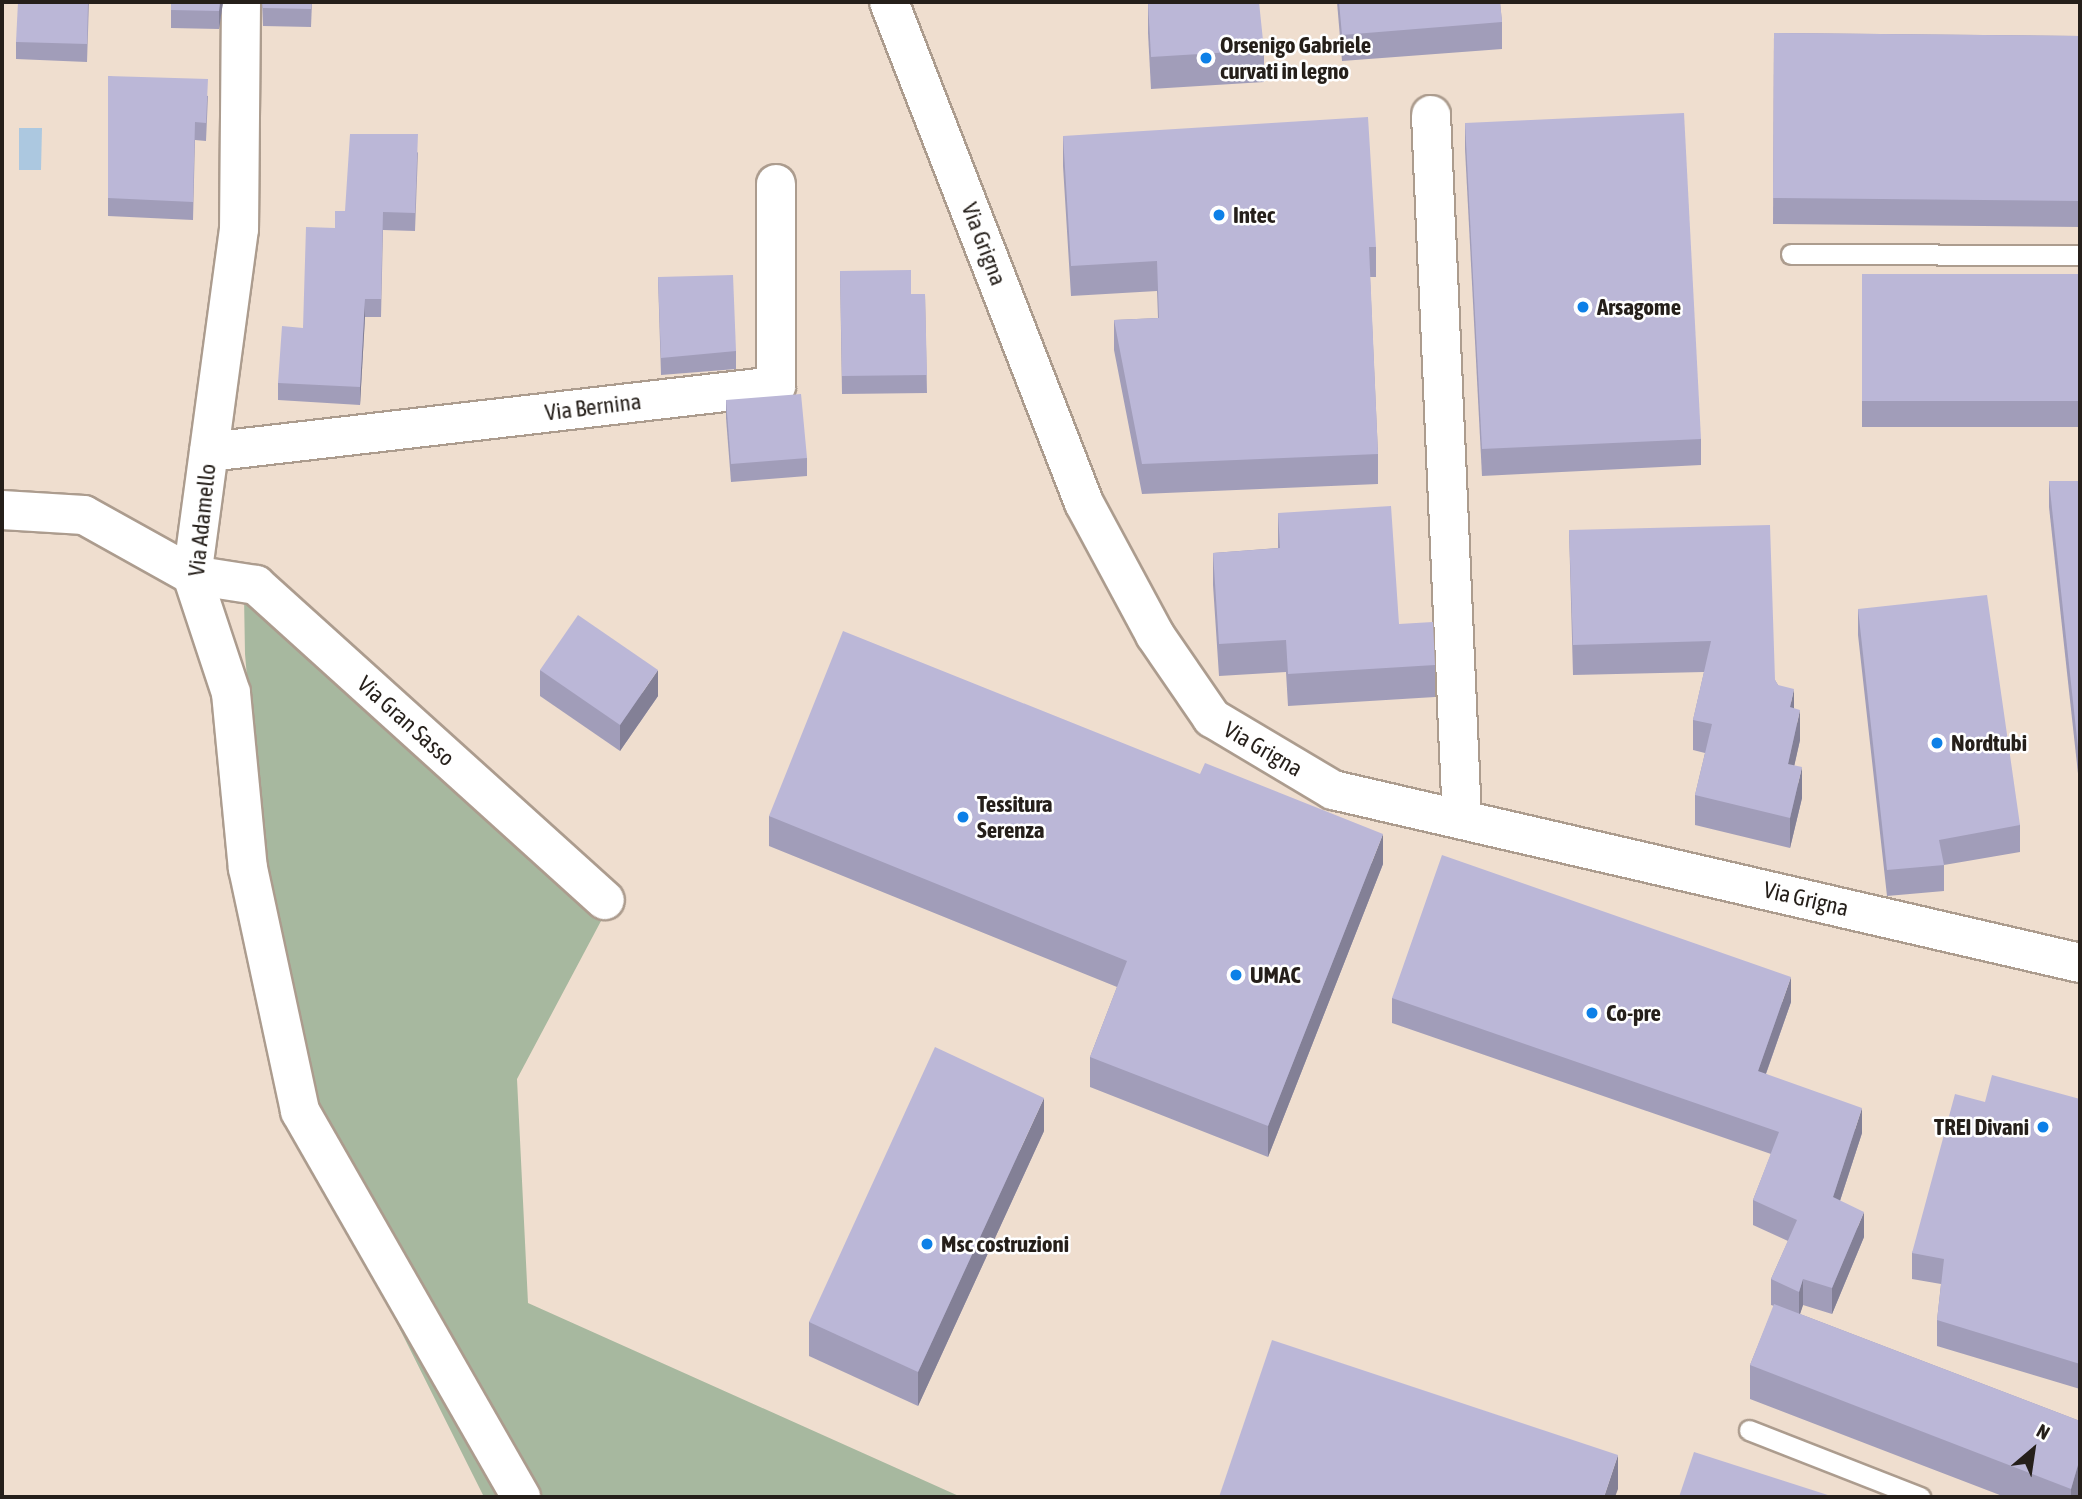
<!DOCTYPE html>
<html>
<head>
<meta charset="utf-8">
<style>
  body { margin:0 }
  #map { position:relative; width:2082px; height:1499px; overflow:hidden; background:#efdecf; font-family:"Asap Condensed",sans-serif }
  div>[style] { position:absolute }
  [style*='--x'] { left:calc(var(--x)*1px); top:calc(var(--y)*1px); width:calc(var(--w)*1px); rotate:calc(var(--a)*1deg) }
  .green>* { inset:0; background:#a7b89f }
  .water>* { inset:0; background:#acc8e0 }
  .roads { filter:drop-shadow(2px 0 #ac9c8e) drop-shadow(-2px 0 #ac9c8e) drop-shadow(0 2px #ac9c8e) drop-shadow(0 -2px #ac9c8e) }
  .lane>* { height:19px; margin:-9.5px; padding:0 9.5px; transform-origin:9.5px; border-radius:9.5px; background:#fff }
  .street>* { height:38px; margin:-19px; padding:0 19px; transform-origin:19px; border-radius:19px; background:#fff }
  .primary>* { height:38px; margin:-19px; padding:0 19px; transform-origin:19px; border-radius:19px; background:#fff }
  .wall>* { inset:0; background:#a19db9 }
  .shaded-wall>* { inset:0; background:#838096 }
  .building>* { inset:0; background:#bbb7d7 }
  .dots>* { width:19px; height:19px; translate:-50% -50%; box-sizing:border-box; border:4px solid #fff; border-radius:50% }
  span { translate:-50% -50%; white-space:nowrap; text-align:center; line-height:1.15; -webkit-text-stroke:5px #fff; paint-order:stroke }
  .poi-label { font-size:23px; color:#251f1a; font-weight:700 }
  .left { translate:0 -50%; text-align:left }
  .right { translate:-100% -50%; text-align:right }
  .street-label { font-size:23px; color:#251f1a }
  .frame { position:absolute; inset:0; border:4px solid #251f1a; pointer-events:none }
  .north { position:absolute; left:1998px; top:1415px; width:70px; height:70px; -webkit-text-stroke:5px #fff; paint-order:stroke; rotate:29deg; font-size:19px; font-weight:700; line-height:28px; text-align:center; color:#251f1a }
  .north::after { content:''; display:block; margin:auto; width:24px; height:32px; background:#251f1a; clip-path:polygon(50% 0,100% 100%,50% 72%,0 100%) }
</style>
</head>
<body>
<div id="map">
  <div class="green">
    <div style="clip-path:polygon(244px 596px,601px 921px,517px 1079px,528px 1303px,961px 1497px,484px 1497px,283px 1096px,245px 654px)"></div>
  </div>
  <div class="water">
    <div style="clip-path:polygon(19px 128px,42px 128px,41px 170px,19px 170px)"></div>
  </div>
  <div class="roads">
    <div class="lane">
      <div style="--x:1791;--y:254;--w:289;--a:0.2"></div>
      <div style="--x:1749;--y:1430;--w:184;--a:21.4"></div>
    </div>
    <div class="street">
      <div style="--x:241;--y:2;--w:227;--a:90.5"></div>
      <div style="--x:239;--y:229;--w:349;--a:97.7"></div>
      <div style="--x:192;--y:575;--w:124;--a:71.7"></div>
      <div style="--x:231;--y:693;--w:176;--a:84.5"></div>
      <div style="--x:248;--y:868;--w:249;--a:77.9"></div>
      <div style="--x:889;--y:2;--w:538;--a:68.73"></div>
      <div style="--x:1084;--y:503;--w:150;--a:61.7"></div>
      <div style="--x:1155;--y:635;--w:101;--a:55.5"></div>
      <div style="--x:1212;--y:718;--w:141;--a:30.8"></div>
      <div style="--x:1333;--y:790;--w:767;--a:13.04"></div>
      <div style="--x:1431;--y:115;--w:705;--a:87.48"></div>
      <div style="--x:209;--y:452;--w:571;--a:-6.64"></div>
      <div style="--x:776;--y:386;--w:202;--a:-90"></div>
      <div style="--x:2;--y:510;--w:82;--a:3.5"></div>
      <div style="--x:84;--y:515;--w:124;--a:29.1"></div>
      <div style="--x:192;--y:575;--w:65;--a:8.9"></div>
      <div style="--x:256;--y:585;--w:470;--a:42.1"></div>
    </div>
    <div class="primary">
      <div style="--x:300;--y:1111;--w:445;--a:60.2"></div>
    </div>
  </div>
  <div class="wall">
    <div style="clip-path:polygon(89px 2px,87px 62px,16px 59px,16px 42px)"></div>
    <div style="clip-path:polygon(171px 2px,223px 2px,219px 29px,171px 28px)"></div>
    <div style="clip-path:polygon(262px 2px,312px 2px,311px 27px,263px 26px)"></div>
    <div style="clip-path:polygon(1148px 2px,1264px 50px,1264px 82px,1151px 89px,1148px 33px)"></div>
    <div style="clip-path:polygon(1337px 2px,1500px 2px,1502px 22px,1502px 49px,1342px 61px)"></div>
    <div style="clip-path:polygon(1774px 33px,2080px 36px,2080px 227px,1773px 224px)"></div>
    <div style="clip-path:polygon(108px 76px,208px 96px,206px 141px,195px 140px,193px 220px,108px 216px)"></div>
    <div style="clip-path:polygon(1465px 123px,1701px 439px,1701px 465px,1482px 476px,1465px 149px)"></div>
    <div style="clip-path:polygon(1063px 136px,1376px 247px,1376px 277px,1370px 277px,1378px 454px,1378px 484px,1142px 494px,1114px 350px,1114px 320px,1158px 318px,1157px 291px,1071px 296px,1063px 166px)"></div>
    <div style="clip-path:polygon(418px 152px,415px 231px,383px 230px,381px 317px,365px 317px,360px 405px,278px 400px,278px 383px,303px 328px,335px 228px,345px 211px)"></div>
    <div style="clip-path:polygon(840px 271px,911px 294px,925px 294px,927px 393px,842px 394px)"></div>
    <div style="clip-path:polygon(1862px 274px,2080px 274px,2080px 427px,1862px 427px)"></div>
    <div style="clip-path:polygon(658px 277px,736px 351px,736px 369px,661px 375px)"></div>
    <div style="clip-path:polygon(726px 400px,807px 458px,807px 476px,731px 482px,726px 418px)"></div>
    <div style="clip-path:polygon(2049px 481px,2080px 481px,2080px 792px,2049px 507px)"></div>
    <div style="clip-path:polygon(1278px 513px,1399px 624px,1435px 665px,1435px 697px,1288px 706px,1286px 672px,1219px 676px,1213px 585px,1213px 553px,1278px 548px)"></div>
    <div style="clip-path:polygon(1569px 530px,1775px 680px,1778px 685px,1794px 708px,1800px 740px,1794px 766px,1802px 798px,1790px 848px,1695px 825px,1695px 795px,1705px 753px,1693px 750px,1693px 720px,1704px 672px,1573px 675px)"></div>
    <div style="clip-path:polygon(1858px 609px,2020px 825px,2020px 852px,1944px 865px,1944px 891px,1887px 896px,1858px 635px)"></div>
    <div style="clip-path:polygon(540px 670px,658px 696px,620px 751px,540px 696px)"></div>
    <div style="clip-path:polygon(769px 816px,1383px 864px,1268px 1157px,1090px 1087px,1090px 1057px,1117px 987px,769px 846px)"></div>
    <div style="clip-path:polygon(1392px 998px,1791px 1002px,1766px 1074px,1862px 1133px,1840px 1201px,1864px 1237px,1832px 1314px,1803px 1305px,1800px 1314px,2080px 1421px,2079px 1497px,2005px 1497px,1750px 1399px,1750px 1365px,1774px 1306px,1771px 1305px,1771px 1279px,1788px 1241px,1753px 1225px,1753px 1200px,1771px 1154px,1392px 1023px)"></div>
    <div style="clip-path:polygon(2080px 1099px,2080px 1389px,1937px 1346px,1937px 1320px,1941px 1284px,1912px 1279px,1912px 1253px,1985px 1102px)"></div>
    <div style="clip-path:polygon(1044px 1131px,918px 1406px,809px 1356px,809px 1322px)"></div>
  </div>
  <div class="shaded-wall">
    <div style="clip-path:polygon(220px 2px,223px 2px,219px 29px,219px 11px)"></div>
    <div style="clip-path:polygon(365px 299px,365px 317px,360px 405px,360px 387px)"></div>
    <div style="clip-path:polygon(658px 670px,658px 696px,620px 751px,620px 725px)"></div>
    <div style="clip-path:polygon(1794px 689px,1794px 719px,1790px 707px)"></div>
    <div style="clip-path:polygon(1800px 710px,1800px 740px,1788px 794px,1788px 764px)"></div>
    <div style="clip-path:polygon(1802px 767px,1802px 798px,1790px 848px,1790px 818px)"></div>
    <div style="clip-path:polygon(1383px 834px,1383px 864px,1268px 1157px,1268px 1126px)"></div>
    <div style="clip-path:polygon(1791px 977px,1791px 1002px,1758px 1096px,1758px 1071px)"></div>
    <div style="clip-path:polygon(1044px 1098px,1044px 1131px,918px 1406px,918px 1372px)"></div>
    <div style="clip-path:polygon(1862px 1108px,1862px 1133px,1833px 1222px,1833px 1197px)"></div>
    <div style="clip-path:polygon(1864px 1212px,1864px 1237px,1832px 1314px,1832px 1288px)"></div>
    <div style="clip-path:polygon(1803px 1279px,1803px 1305px,1799px 1317px,1799px 1292px)"></div>
    <div style="clip-path:polygon(1618px 1455px,1618px 1489px,1615px 1497px,1604px 1497px)"></div>
    <div style="clip-path:polygon(2080px 1458px,2080px 1492px,2079px 1497px,2071px 1497px,2071px 1489px)"></div>
  </div>
  <div class="building">
    <div style="clip-path:polygon(18px 2px,88px 2px,87px 44px,16px 42px)"></div>
    <div style="clip-path:polygon(171px 2px,220px 2px,219px 11px,171px 10px)"></div>
    <div style="clip-path:polygon(262px 2px,312px 2px,311px 9px,263px 8px)"></div>
    <div style="clip-path:polygon(1148px 2px,1259px 2px,1264px 50px,1151px 57px)"></div>
    <div style="clip-path:polygon(1339px 2px,1500px 2px,1502px 22px,1342px 35px)"></div>
    <div style="clip-path:polygon(1774px 33px,2080px 36px,2080px 201px,1773px 198px)"></div>
    <div style="clip-path:polygon(108px 76px,208px 79px,206px 123px,195px 122px,193px 202px,108px 198px)"></div>
    <div style="clip-path:polygon(1684px 113px,1701px 439px,1482px 449px,1465px 123px)"></div>
    <div style="clip-path:polygon(1368px 117px,1376px 247px,1369px 247px,1378px 454px,1142px 464px,1114px 320px,1159px 318px,1157px 261px,1071px 266px,1063px 136px)"></div>
    <div style="clip-path:polygon(350px 134px,418px 134px,415px 213px,383px 212px,381px 299px,365px 299px,360px 387px,278px 383px,282px 326px,303px 328px,306px 227px,335px 228px,335px 211px,345px 211px)"></div>
    <div style="clip-path:polygon(911px 270px,911px 294px,925px 294px,927px 375px,842px 376px,840px 271px)"></div>
    <div style="clip-path:polygon(1862px 274px,2080px 274px,2080px 401px,1862px 401px)"></div>
    <div style="clip-path:polygon(733px 275px,736px 351px,661px 358px,658px 277px)"></div>
    <div style="clip-path:polygon(801px 394px,807px 458px,731px 464px,726px 400px)"></div>
    <div style="clip-path:polygon(2049px 481px,2080px 481px,2080px 766px)"></div>
    <div style="clip-path:polygon(1391px 506px,1399px 624px,1433px 622px,1435px 665px,1288px 674px,1286px 640px,1219px 644px,1213px 553px,1280px 548px,1278px 513px)"></div>
    <div style="clip-path:polygon(1770px 525px,1775px 680px,1778px 685px,1794px 689px,1790px 707px,1800px 710px,1788px 764px,1802px 767px,1790px 818px,1695px 795px,1712px 724px,1693px 720px,1711px 641px,1573px 645px,1569px 530px)"></div>
    <div style="clip-path:polygon(1987px 595px,2020px 825px,1939px 840px,1944px 865px,1887px 870px,1858px 609px)"></div>
    <div style="clip-path:polygon(578px 615px,658px 670px,620px 725px,540px 670px)"></div>
    <div style="clip-path:polygon(843px 631px,1200px 774px,1205px 763px,1383px 834px,1268px 1126px,1090px 1057px,1127px 961px,769px 816px)"></div>
    <div style="clip-path:polygon(1442px 855px,1791px 977px,1758px 1071px,1862px 1108px,1833px 1197px,1864px 1212px,1832px 1288px,1803px 1279px,1799px 1292px,1771px 1279px,1797px 1220px,1753px 1200px,1779px 1132px,1392px 998px)"></div>
    <div style="clip-path:polygon(935px 1047px,1044px 1098px,918px 1372px,809px 1322px)"></div>
    <div style="clip-path:polygon(1992px 1075px,2080px 1099px,2080px 1364px,1937px 1320px,1944px 1259px,1912px 1253px,1955px 1094px,1985px 1102px)"></div>
    <div style="clip-path:polygon(1774px 1304px,2080px 1421px,2080px 1458px,2071px 1489px,1750px 1365px)"></div>
    <div style="clip-path:polygon(1272px 1340px,1618px 1455px,1604px 1497px,1219px 1497px)"></div>
    <div style="clip-path:polygon(1694px 1452px,1834px 1497px,1679px 1497px)"></div>
  </div>
  <div class="dots">
    <div style="left:1206px;top:58px;background:#0d80e7"></div>
    <div style="left:1219px;top:215px;background:#0d80e7"></div>
    <div style="left:1583px;top:307px;background:#0d80e7"></div>
    <div style="left:1937px;top:743px;background:#0d80e7"></div>
    <div style="left:963px;top:817px;background:#0d80e7"></div>
    <div style="left:1236px;top:975px;background:#0d80e7"></div>
    <div style="left:1592px;top:1013px;background:#0d80e7"></div>
    <div style="left:2043px;top:1127px;background:#0d80e7"></div>
    <div style="left:927px;top:1244px;background:#0d80e7"></div>
  </div>
  <div class="poi-label">
    <span class="left" style="left:1220px;top:58px">Orsenigo Gabriele<br>curvati in legno</span>
    <span class="left" style="left:1233px;top:215px">Intec</span>
    <span class="left" style="left:1597px;top:307px">Arsagome</span>
    <span class="left" style="left:1951px;top:743px">Nordtubi</span>
    <span class="left" style="left:977px;top:817px">Tessitura<br>Serenza</span>
    <span class="left" style="left:1250px;top:975px">UMAC</span>
    <span class="left" style="left:1606px;top:1013px">Co-pre</span>
    <span class="right" style="left:2029px;top:1127px">TREI Divani</span>
    <span class="left" style="left:941px;top:1244px">Msc costruzioni</span>
  </div>
  <div class="street-label">
    <span style="left:984px;top:244px;rotate:69deg">Via Grigna</span>
    <span style="left:593px;top:407px;rotate:-7deg">Via Bernina</span>
    <span style="left:202px;top:520px;rotate:-84deg">Via Adamello</span>
    <span style="left:406px;top:721px;rotate:42deg">Via Gran Sasso</span>
    <span style="left:1263px;top:749px;rotate:30deg">Via Grigna</span>
    <span style="left:1806px;top:899px;rotate:13deg">Via Grigna</span>
  </div>
  <div class="frame"></div>
  <div class="north">N</div>
</div>
</body>
</html>
